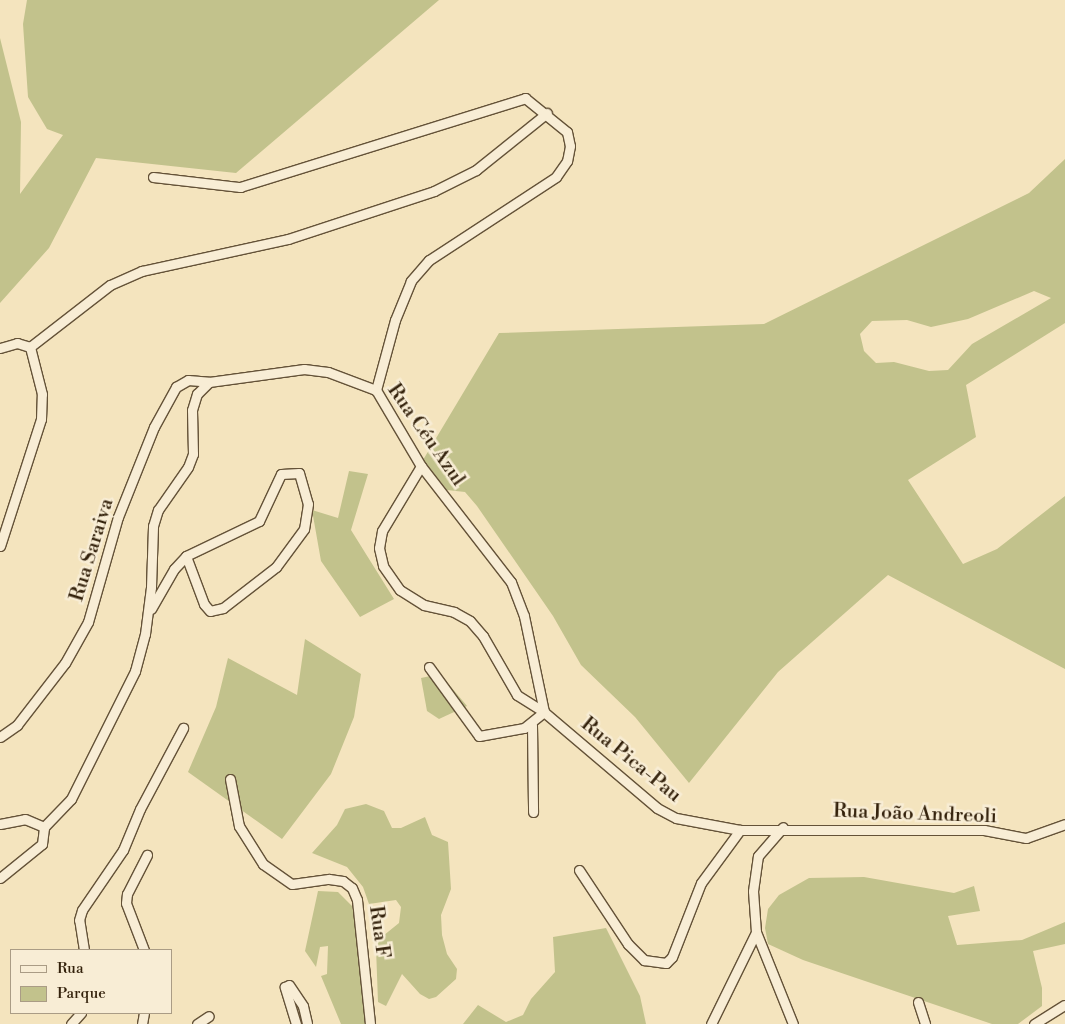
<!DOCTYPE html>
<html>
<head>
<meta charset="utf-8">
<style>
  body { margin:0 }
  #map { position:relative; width:1065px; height:1024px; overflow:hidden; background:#f4e4be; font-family:"Libre Bodoni",serif }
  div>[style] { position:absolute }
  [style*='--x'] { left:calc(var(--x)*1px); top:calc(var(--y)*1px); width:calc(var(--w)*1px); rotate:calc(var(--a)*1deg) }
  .green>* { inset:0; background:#c2c28c }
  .roads { filter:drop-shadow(1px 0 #645238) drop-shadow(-1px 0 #645238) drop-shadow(0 1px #645238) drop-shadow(0 -1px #645238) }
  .minor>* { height:9px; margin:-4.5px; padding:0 4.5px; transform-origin:4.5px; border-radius:4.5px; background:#f8edd5 }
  span { translate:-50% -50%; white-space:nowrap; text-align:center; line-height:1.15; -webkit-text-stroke:5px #f8edd5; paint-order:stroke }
  .street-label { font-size:20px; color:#34220c }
  .legend { position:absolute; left:10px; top:949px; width:162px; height:65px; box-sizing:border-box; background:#f8edd5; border:1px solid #aa9c85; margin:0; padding:6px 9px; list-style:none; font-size:15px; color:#34220c }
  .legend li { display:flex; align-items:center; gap:10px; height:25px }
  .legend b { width:25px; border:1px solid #aa9c85 }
</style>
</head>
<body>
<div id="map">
  <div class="green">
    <div style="clip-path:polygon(27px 0,439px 0,236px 173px,96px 158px,49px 248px,0 303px,0 38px,21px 122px,20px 194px,63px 135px,47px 129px,28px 97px,23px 24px)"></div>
    <div style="clip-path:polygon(evenodd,1065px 159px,1065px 323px,966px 385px,976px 437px,908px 480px,963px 564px,997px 549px,1065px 496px,1065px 669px,888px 575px,778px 672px,689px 783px,635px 717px,581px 665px,553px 616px,477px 506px,465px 492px,447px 490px,423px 460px,499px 333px,764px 324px,1029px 193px,1065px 159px,1034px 291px,1051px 298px,972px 344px,948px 370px,929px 371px,894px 362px,876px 363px,864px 351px,860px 334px,872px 321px,907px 320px,931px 327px,968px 319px,1034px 291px)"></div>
    <div style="clip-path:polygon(349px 471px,368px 474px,351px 530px,394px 599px,360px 617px,321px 561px,312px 510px,338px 518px)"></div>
    <div style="clip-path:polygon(305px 639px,361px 674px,354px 717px,331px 774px,282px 839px,188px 772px,216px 707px,228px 658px,297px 695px)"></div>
    <div style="clip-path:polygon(440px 674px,467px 706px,439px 719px,427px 711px,421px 678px)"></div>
    <div style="clip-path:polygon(366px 804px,384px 811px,392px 828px,401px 828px,425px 817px,432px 835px,448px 842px,451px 889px,441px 915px,442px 935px,447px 954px,457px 969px,456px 979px,436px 997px,429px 999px,420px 994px,402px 974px,386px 1006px,378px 1002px,376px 948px,378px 940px,399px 923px,401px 907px,396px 900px,369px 904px,363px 887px,347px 867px,312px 853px,337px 825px,345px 809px)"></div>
    <div style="clip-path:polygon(864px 877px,954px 893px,974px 886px,980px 911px,948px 916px,957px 945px,1022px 940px,1065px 922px,1065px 944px,1033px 951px,1042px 988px,1042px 1006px,1018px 1024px,992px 1024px,803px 960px,768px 944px,765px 928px,768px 909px,779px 895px,809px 878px)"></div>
    <div style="clip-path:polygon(318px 891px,338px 892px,352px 906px,375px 1021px,372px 1024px,341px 1024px,321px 976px,327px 974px,328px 946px,320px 947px,316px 967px,305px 951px)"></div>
    <div style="clip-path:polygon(606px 928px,640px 996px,646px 1024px,463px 1024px,478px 1005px,506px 1022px,523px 1015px,531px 999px,555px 972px,553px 937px)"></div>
  </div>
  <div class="roads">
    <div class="minor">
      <div style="--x:153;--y:177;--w:88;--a:6.6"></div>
      <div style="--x:240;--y:187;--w:299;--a:-17.3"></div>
      <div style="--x:525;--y:98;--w:54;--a:39"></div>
      <div style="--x:567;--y:132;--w:14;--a:78"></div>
      <div style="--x:570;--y:146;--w:15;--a:101"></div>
      <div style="--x:567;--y:161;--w:19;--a:125"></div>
      <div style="--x:556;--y:177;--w:152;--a:146.8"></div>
      <div style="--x:429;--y:260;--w:28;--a:131"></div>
      <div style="--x:411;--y:281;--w:42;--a:112.3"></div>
      <div style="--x:395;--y:320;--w:73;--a:105.2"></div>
      <div style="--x:30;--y:347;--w:101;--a:-37.8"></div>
      <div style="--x:110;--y:285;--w:35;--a:-24"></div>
      <div style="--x:142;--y:271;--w:149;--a:-12.4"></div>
      <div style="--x:288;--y:239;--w:154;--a:-18.2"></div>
      <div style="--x:434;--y:191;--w:47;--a:-26.6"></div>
      <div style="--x:476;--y:170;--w:91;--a:-38.8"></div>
      <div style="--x:0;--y:348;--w:18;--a:-16"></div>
      <div style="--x:17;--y:343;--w:14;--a:17"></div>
      <div style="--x:421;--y:466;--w:76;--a:121"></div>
      <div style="--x:382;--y:531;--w:17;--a:100"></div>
      <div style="--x:379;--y:548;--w:18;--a:77"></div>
      <div style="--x:383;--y:566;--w:29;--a:55"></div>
      <div style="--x:400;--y:590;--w:28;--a:32"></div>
      <div style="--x:424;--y:605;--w:31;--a:13"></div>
      <div style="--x:454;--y:612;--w:18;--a:29"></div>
      <div style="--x:470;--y:621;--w:20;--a:49"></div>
      <div style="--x:483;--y:636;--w:68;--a:60"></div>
      <div style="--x:517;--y:695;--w:32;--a:32"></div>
      <div style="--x:544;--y:712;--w:148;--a:40.3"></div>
      <div style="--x:657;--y:808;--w:21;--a:28"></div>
      <div style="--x:676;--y:818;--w:65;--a:10.6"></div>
      <div style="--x:740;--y:830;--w:244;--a:0"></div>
      <div style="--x:984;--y:830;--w:43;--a:10.8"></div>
      <div style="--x:1026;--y:838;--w:41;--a:-19.7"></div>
      <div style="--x:0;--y:546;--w:133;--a:-72.1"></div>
      <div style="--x:41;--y:419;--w:25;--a:-88"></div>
      <div style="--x:42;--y:394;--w:49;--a:-104.3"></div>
      <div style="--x:151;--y:609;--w:46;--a:-60.1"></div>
      <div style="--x:174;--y:569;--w:18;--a:-47"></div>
      <div style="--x:186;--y:556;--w:81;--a:-25.6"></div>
      <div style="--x:259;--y:521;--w:52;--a:-64.9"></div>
      <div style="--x:281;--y:474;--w:18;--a:-3"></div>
      <div style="--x:299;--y:473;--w:32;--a:74"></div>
      <div style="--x:308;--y:504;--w:25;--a:99"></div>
      <div style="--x:304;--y:529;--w:47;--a:126.4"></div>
      <div style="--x:276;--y:567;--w:67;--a:142.3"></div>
      <div style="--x:223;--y:608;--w:13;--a:167"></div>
      <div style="--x:210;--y:611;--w:9;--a:-131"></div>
      <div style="--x:204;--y:604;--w:51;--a:-110.6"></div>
      <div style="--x:429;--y:667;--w:85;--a:54.1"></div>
      <div style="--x:479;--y:736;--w:46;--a:-10.1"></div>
      <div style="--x:524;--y:728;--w:26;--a:-39"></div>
      <div style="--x:532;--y:725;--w:87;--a:89.3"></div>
      <div style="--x:0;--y:737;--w:21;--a:-35"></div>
      <div style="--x:17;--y:725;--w:78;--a:-52.3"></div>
      <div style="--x:65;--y:663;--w:47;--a:-60.7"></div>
      <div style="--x:88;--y:622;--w:109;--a:-74.1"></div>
      <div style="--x:118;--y:517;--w:97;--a:-68.2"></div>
      <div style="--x:154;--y:427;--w:46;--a:-61.2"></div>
      <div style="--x:176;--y:387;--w:14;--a:-30"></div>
      <div style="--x:188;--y:380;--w:21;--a:5"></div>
      <div style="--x:230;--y:779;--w:48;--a:79.2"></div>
      <div style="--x:239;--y:826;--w:45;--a:57.7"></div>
      <div style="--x:263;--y:864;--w:35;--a:35"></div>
      <div style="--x:292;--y:884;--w:37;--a:-8"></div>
      <div style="--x:329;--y:879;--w:14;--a:8"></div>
      <div style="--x:343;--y:881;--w:11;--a:38"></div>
      <div style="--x:352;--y:888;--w:13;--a:67"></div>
      <div style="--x:357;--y:900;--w:125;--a:84"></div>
      <div style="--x:0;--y:824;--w:25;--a:-11"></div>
      <div style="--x:25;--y:819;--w:21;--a:23"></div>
      <div style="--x:579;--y:870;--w:89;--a:56.5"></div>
      <div style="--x:628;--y:944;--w:23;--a:45"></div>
      <div style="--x:644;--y:960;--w:22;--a:8"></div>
      <div style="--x:666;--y:963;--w:8;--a:-45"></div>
      <div style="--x:672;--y:957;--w:79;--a:-68.6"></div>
      <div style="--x:701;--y:883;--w:66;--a:-53.7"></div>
      <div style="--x:0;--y:878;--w:54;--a:-39"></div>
      <div style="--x:42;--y:844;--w:17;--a:-83"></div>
      <div style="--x:44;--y:827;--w:39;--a:-46"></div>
      <div style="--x:71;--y:799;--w:143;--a:-63.4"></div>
      <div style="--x:135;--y:671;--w:38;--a:-75"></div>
      <div style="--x:145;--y:634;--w:47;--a:-82.7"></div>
      <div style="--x:151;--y:587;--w:61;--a:-88.1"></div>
      <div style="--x:153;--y:526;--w:17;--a:-73"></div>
      <div style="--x:158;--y:510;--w:52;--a:-55.1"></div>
      <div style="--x:188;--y:467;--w:14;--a:-69"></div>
      <div style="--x:193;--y:454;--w:44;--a:-91.3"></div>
      <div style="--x:192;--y:410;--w:17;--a:-73"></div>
      <div style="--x:197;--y:394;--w:17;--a:-45"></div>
      <div style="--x:209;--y:382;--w:96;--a:-7.8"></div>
      <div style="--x:304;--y:369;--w:24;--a:7"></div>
      <div style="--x:328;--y:372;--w:51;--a:20.6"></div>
      <div style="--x:376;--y:390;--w:88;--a:59.4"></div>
      <div style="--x:421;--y:466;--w:147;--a:52.2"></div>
      <div style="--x:511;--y:582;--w:36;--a:69"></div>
      <div style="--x:524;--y:616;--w:98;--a:78.2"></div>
      <div style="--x:756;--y:932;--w:99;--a:68.1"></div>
      <div style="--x:84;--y:950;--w:30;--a:-99"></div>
      <div style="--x:79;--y:920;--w:10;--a:-73"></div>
      <div style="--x:82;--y:910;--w:73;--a:-55.7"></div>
      <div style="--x:123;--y:850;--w:44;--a:-67.5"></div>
      <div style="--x:140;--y:809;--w:92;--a:-62"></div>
      <div style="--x:144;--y:950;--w:50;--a:-111"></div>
      <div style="--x:126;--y:903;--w:9;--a:-84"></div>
      <div style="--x:127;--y:894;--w:44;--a:-62.9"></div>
      <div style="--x:918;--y:1002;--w:23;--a:72"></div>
      <div style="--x:71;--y:1024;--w:15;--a:-48"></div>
      <div style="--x:142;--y:1024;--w:11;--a:-80"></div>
      <div style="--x:197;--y:1024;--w:14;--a:-34"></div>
      <div style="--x:296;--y:1024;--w:39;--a:-107"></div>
      <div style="--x:285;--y:987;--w:4;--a:-27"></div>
      <div style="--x:289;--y:985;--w:25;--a:56"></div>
      <div style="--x:303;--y:1006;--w:18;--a:77"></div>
      <div style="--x:711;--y:1024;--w:102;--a:-63.9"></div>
      <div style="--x:756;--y:932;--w:41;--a:-94.2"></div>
      <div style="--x:753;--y:891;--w:35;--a:-82"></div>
      <div style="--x:758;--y:856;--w:38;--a:-49"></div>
      <div style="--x:1034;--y:1024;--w:36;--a:-32"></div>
    </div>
  </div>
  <div class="street-label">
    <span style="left:426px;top:435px;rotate:55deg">Rua Céu Azul</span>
    <span style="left:92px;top:550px;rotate:-73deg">Rua Saraiva</span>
    <span style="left:631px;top:760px;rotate:39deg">Rua Pica-Pau</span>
    <span style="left:915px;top:814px;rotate:2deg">Rua João Andreoli</span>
    <span style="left:379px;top:932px;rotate:82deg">Rua F</span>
  </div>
  <ul class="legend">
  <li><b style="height:6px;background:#f8edd5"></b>Rua</li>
  <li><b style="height:14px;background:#c2c28c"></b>Parque</li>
  </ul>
</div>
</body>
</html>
